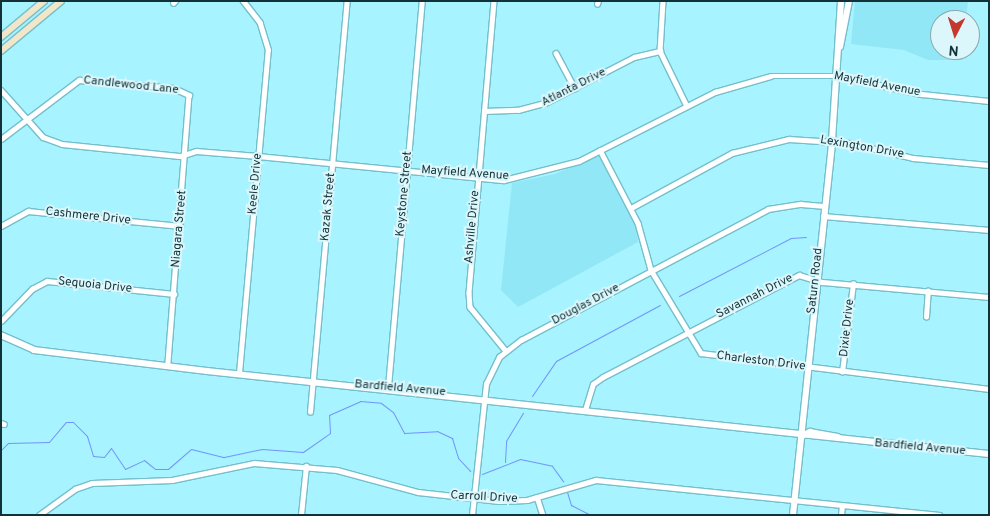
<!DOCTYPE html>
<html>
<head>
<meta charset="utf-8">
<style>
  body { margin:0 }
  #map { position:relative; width:990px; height:516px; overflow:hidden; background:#a7f3ff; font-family:Overpass,sans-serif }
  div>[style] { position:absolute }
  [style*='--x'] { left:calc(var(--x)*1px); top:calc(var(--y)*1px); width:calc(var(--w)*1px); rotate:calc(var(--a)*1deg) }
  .built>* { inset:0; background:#91e7f5 }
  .stream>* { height:1px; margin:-0.5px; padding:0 0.5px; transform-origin:0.5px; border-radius:0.5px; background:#7394fd }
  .roads { filter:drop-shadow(1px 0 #74bfcb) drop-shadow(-1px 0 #74bfcb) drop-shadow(0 1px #74bfcb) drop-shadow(0 -1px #74bfcb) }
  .minor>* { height:4.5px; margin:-2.25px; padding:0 2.25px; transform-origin:2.25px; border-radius:2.25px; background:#fff }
  .tertiary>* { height:5.5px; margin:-2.75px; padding:0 2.75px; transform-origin:2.75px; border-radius:2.75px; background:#fff }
  .secondary>* { height:6px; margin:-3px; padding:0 3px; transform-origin:3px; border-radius:3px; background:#f1e6c9 }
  span { translate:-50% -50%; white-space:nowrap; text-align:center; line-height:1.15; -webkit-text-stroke:4px #dbf7fc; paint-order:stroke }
  .street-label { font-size:12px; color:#123237 }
  .frame { position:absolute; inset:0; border:2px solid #123237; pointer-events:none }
  .north { position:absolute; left:930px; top:10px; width:50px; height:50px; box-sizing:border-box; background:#dbf7fc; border:1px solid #8ba8ad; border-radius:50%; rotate:185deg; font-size:14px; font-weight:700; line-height:20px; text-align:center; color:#123237 }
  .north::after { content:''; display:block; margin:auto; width:18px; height:22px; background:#c5382d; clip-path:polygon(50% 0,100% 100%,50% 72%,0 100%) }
</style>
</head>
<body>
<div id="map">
  <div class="built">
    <div style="clip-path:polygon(855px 1px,968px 1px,966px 20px,940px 20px,940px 50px,963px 50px,962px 60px,928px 60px,904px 50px,851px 44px)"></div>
    <div style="clip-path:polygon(598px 155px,636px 226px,638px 242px,518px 307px,501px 290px,512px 183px,555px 174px)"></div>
  </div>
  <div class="stream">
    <div style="--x:679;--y:296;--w:126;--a:-27.4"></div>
    <div style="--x:791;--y:238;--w:15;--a:-4"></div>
    <div style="--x:532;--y:396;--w:42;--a:-55.6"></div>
    <div style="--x:556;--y:361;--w:118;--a:-28.3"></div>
    <div style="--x:1;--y:450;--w:10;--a:-45"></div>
    <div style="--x:8;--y:443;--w:41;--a:-1.4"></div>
    <div style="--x:49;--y:442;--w:26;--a:-50"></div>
    <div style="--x:66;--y:422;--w:7;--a:0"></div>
    <div style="--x:73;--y:422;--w:20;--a:45"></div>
    <div style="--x:87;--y:436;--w:21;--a:73"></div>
    <div style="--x:93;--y:456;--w:11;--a:5"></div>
    <div style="--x:104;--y:457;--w:11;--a:-52"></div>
    <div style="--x:111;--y:448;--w:25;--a:56"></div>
    <div style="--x:125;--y:469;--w:21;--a:-25"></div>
    <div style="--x:144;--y:460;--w:14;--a:39"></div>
    <div style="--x:155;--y:469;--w:13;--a:0"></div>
    <div style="--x:168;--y:469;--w:30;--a:-41"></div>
    <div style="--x:191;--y:449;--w:34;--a:14"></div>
    <div style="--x:224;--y:457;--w:39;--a:-12"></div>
    <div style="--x:262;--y:449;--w:41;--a:4.2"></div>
    <div style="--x:303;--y:452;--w:33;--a:-35"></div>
    <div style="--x:330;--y:433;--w:18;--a:-93"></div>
    <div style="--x:329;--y:415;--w:34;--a:-24"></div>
    <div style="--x:360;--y:401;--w:21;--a:5"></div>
    <div style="--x:381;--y:403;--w:15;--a:37"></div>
    <div style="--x:393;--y:412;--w:24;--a:62"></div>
    <div style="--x:404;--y:433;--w:33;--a:-3"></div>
    <div style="--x:437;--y:431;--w:17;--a:25"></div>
    <div style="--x:452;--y:438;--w:21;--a:73"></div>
    <div style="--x:458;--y:458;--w:18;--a:47"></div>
    <div style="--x:505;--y:462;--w:21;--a:-87"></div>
    <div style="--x:506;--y:441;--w:33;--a:-59"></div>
    <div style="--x:482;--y:474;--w:41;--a:-21.5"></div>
    <div style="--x:520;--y:459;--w:33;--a:12"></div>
    <div style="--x:552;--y:466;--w:19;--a:54"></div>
    <div style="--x:567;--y:492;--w:14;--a:73"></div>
    <div style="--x:571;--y:505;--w:22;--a:27"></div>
  </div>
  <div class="roads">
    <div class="minor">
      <div style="--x:494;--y:1;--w:293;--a:94.9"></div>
      <div style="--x:469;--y:293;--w:14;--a:86"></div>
      <div style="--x:470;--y:307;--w:57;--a:50.7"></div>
      <div style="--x:663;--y:1;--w:50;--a:93.4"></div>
      <div style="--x:660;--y:51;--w:61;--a:63.9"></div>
      <div style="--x:173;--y:3;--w:3;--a:-45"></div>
      <div style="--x:597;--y:4;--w:3;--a:-72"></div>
      <div style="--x:556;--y:53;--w:40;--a:62"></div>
      <div style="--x:1;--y:90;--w:63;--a:48.2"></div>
      <div style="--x:43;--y:137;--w:20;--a:20"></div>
      <div style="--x:62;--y:144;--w:120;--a:5.8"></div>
      <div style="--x:181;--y:156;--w:16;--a:-18"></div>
      <div style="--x:196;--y:151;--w:62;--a:4.6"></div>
      <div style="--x:258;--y:156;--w:247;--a:5.6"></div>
      <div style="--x:504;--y:180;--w:77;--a:-14.2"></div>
      <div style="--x:579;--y:161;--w:153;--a:-26.9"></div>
      <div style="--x:715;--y:92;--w:58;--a:-15.9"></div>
      <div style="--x:771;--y:76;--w:66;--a:0"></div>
      <div style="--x:837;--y:76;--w:87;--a:12"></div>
      <div style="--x:922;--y:94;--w:67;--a:6"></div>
      <div style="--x:484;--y:111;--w:34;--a:-2"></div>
      <div style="--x:518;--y:110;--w:28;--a:-15"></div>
      <div style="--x:545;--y:103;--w:100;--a:-27.3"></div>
      <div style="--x:634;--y:57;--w:27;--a:-13"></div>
      <div style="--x:1;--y:139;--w:98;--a:-37.1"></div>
      <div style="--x:79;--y:80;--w:95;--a:4.8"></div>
      <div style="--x:174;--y:88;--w:17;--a:25"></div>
      <div style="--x:189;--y:95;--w:270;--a:94.5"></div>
      <div style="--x:600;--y:150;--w:82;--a:62.5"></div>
      <div style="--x:638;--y:223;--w:49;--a:74.5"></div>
      <div style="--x:651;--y:270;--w:97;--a:58.9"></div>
      <div style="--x:701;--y:353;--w:290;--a:7.1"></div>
      <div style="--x:631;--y:208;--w:115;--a:-28.6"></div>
      <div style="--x:732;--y:153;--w:59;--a:-13.8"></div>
      <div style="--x:789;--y:139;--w:61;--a:3.8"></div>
      <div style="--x:850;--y:143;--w:65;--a:13.4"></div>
      <div style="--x:913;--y:158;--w:76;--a:5.3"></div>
      <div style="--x:823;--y:216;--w:167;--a:4.8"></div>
      <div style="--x:1;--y:226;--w:31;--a:-29"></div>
      <div style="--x:28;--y:211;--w:153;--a:5.6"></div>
      <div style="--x:926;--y:317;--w:26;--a:-86"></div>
      <div style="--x:1;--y:321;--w:45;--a:-45.9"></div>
      <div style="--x:32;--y:289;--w:17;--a:-28"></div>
      <div style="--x:47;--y:281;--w:128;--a:5.8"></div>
      <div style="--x:842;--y:372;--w:89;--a:-82.9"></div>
      <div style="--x:239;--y:373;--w:324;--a:-84.9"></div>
      <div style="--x:268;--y:50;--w:28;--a:-107"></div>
      <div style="--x:260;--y:23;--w:28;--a:-128"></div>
      <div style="--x:388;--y:387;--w:387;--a:-85"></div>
      <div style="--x:585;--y:410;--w:27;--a:-73"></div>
      <div style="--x:593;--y:384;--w:12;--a:-35"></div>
      <div style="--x:603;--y:377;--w:221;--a:-27.5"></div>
      <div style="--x:799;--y:275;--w:24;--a:17"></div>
      <div style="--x:822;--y:282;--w:168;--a:5.1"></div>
      <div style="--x:310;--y:412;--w:413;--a:-84.9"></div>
      <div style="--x:1;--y:423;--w:3;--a:18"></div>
      <div style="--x:537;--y:497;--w:19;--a:72"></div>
      <div style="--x:39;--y:515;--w:44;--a:-35.8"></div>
      <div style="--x:75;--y:489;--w:18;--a:-19"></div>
      <div style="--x:92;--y:483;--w:80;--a:-2.1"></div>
      <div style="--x:172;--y:480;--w:84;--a:-11.7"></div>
      <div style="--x:254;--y:463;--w:83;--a:4.8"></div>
      <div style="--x:337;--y:470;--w:84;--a:15.2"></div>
      <div style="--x:418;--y:492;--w:81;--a:6.3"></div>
      <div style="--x:499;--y:501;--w:28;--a:-2"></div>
      <div style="--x:527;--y:500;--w:72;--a:-16.2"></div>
      <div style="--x:596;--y:480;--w:345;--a:5.8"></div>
      <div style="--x:301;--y:515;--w:49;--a:-84.2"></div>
      <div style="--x:472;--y:515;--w:132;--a:-83.9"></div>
      <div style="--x:486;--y:384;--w:30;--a:-64"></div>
      <div style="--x:499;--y:357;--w:28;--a:-38"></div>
      <div style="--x:521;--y:340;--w:280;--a:-27.9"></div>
      <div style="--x:768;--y:209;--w:33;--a:-9"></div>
      <div style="--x:801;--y:204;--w:24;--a:5"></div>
      <div style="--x:841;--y:515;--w:9;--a:-84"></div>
    </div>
    <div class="tertiary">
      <div style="--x:840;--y:47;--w:47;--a:-78.9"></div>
      <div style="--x:1;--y:335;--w:36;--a:24"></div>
      <div style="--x:34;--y:350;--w:174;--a:6.9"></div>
      <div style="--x:207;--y:371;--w:786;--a:6.06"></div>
      <div style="--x:802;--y:436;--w:9;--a:-27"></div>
      <div style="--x:810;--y:432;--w:28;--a:10"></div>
      <div style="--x:793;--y:515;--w:376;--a:-84"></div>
      <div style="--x:832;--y:141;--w:140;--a:-86.3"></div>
    </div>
    <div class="secondary">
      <div style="--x:1;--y:37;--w:56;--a:-39.9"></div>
      <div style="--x:1;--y:51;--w:78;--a:-39.8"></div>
    </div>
  </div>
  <div class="street-label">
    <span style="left:877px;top:85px;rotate:11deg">Mayfield Avenue</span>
    <span style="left:131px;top:86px;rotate:6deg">Candlewood Lane</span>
    <span style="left:574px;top:88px;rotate:-27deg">Atlanta Drive</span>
    <span style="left:862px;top:148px;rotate:10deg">Lexington Drive</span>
    <span style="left:465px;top:174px;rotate:4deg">Mayfield Avenue</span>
    <span style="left:256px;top:184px;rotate:-85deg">Keele Drive</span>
    <span style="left:405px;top:194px;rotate:-85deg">Keystone Street</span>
    <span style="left:329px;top:207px;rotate:-85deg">Kazak Street</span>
    <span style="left:88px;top:217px;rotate:6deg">Cashmere Drive</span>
    <span style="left:473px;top:227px;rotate:-85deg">Ashville Drive</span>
    <span style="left:180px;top:229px;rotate:-85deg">Niagara Street</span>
    <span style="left:816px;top:281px;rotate:-84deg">Saturn Road</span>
    <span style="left:95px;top:286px;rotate:6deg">Sequoia Drive</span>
    <span style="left:755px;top:297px;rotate:-27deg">Savannah Drive</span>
    <span style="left:586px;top:305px;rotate:-28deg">Douglas Drive</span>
    <span style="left:848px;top:328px;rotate:-84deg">Dixie Drive</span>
    <span style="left:761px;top:362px;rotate:7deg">Charleston Drive</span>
    <span style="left:400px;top:389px;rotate:5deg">Bardfield Avenue</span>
    <span style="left:920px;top:448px;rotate:5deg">Bardfield Avenue</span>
    <span style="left:484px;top:498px;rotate:3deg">Carroll Drive</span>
  </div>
  <div class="frame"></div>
  <div class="north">N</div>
</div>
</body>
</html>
